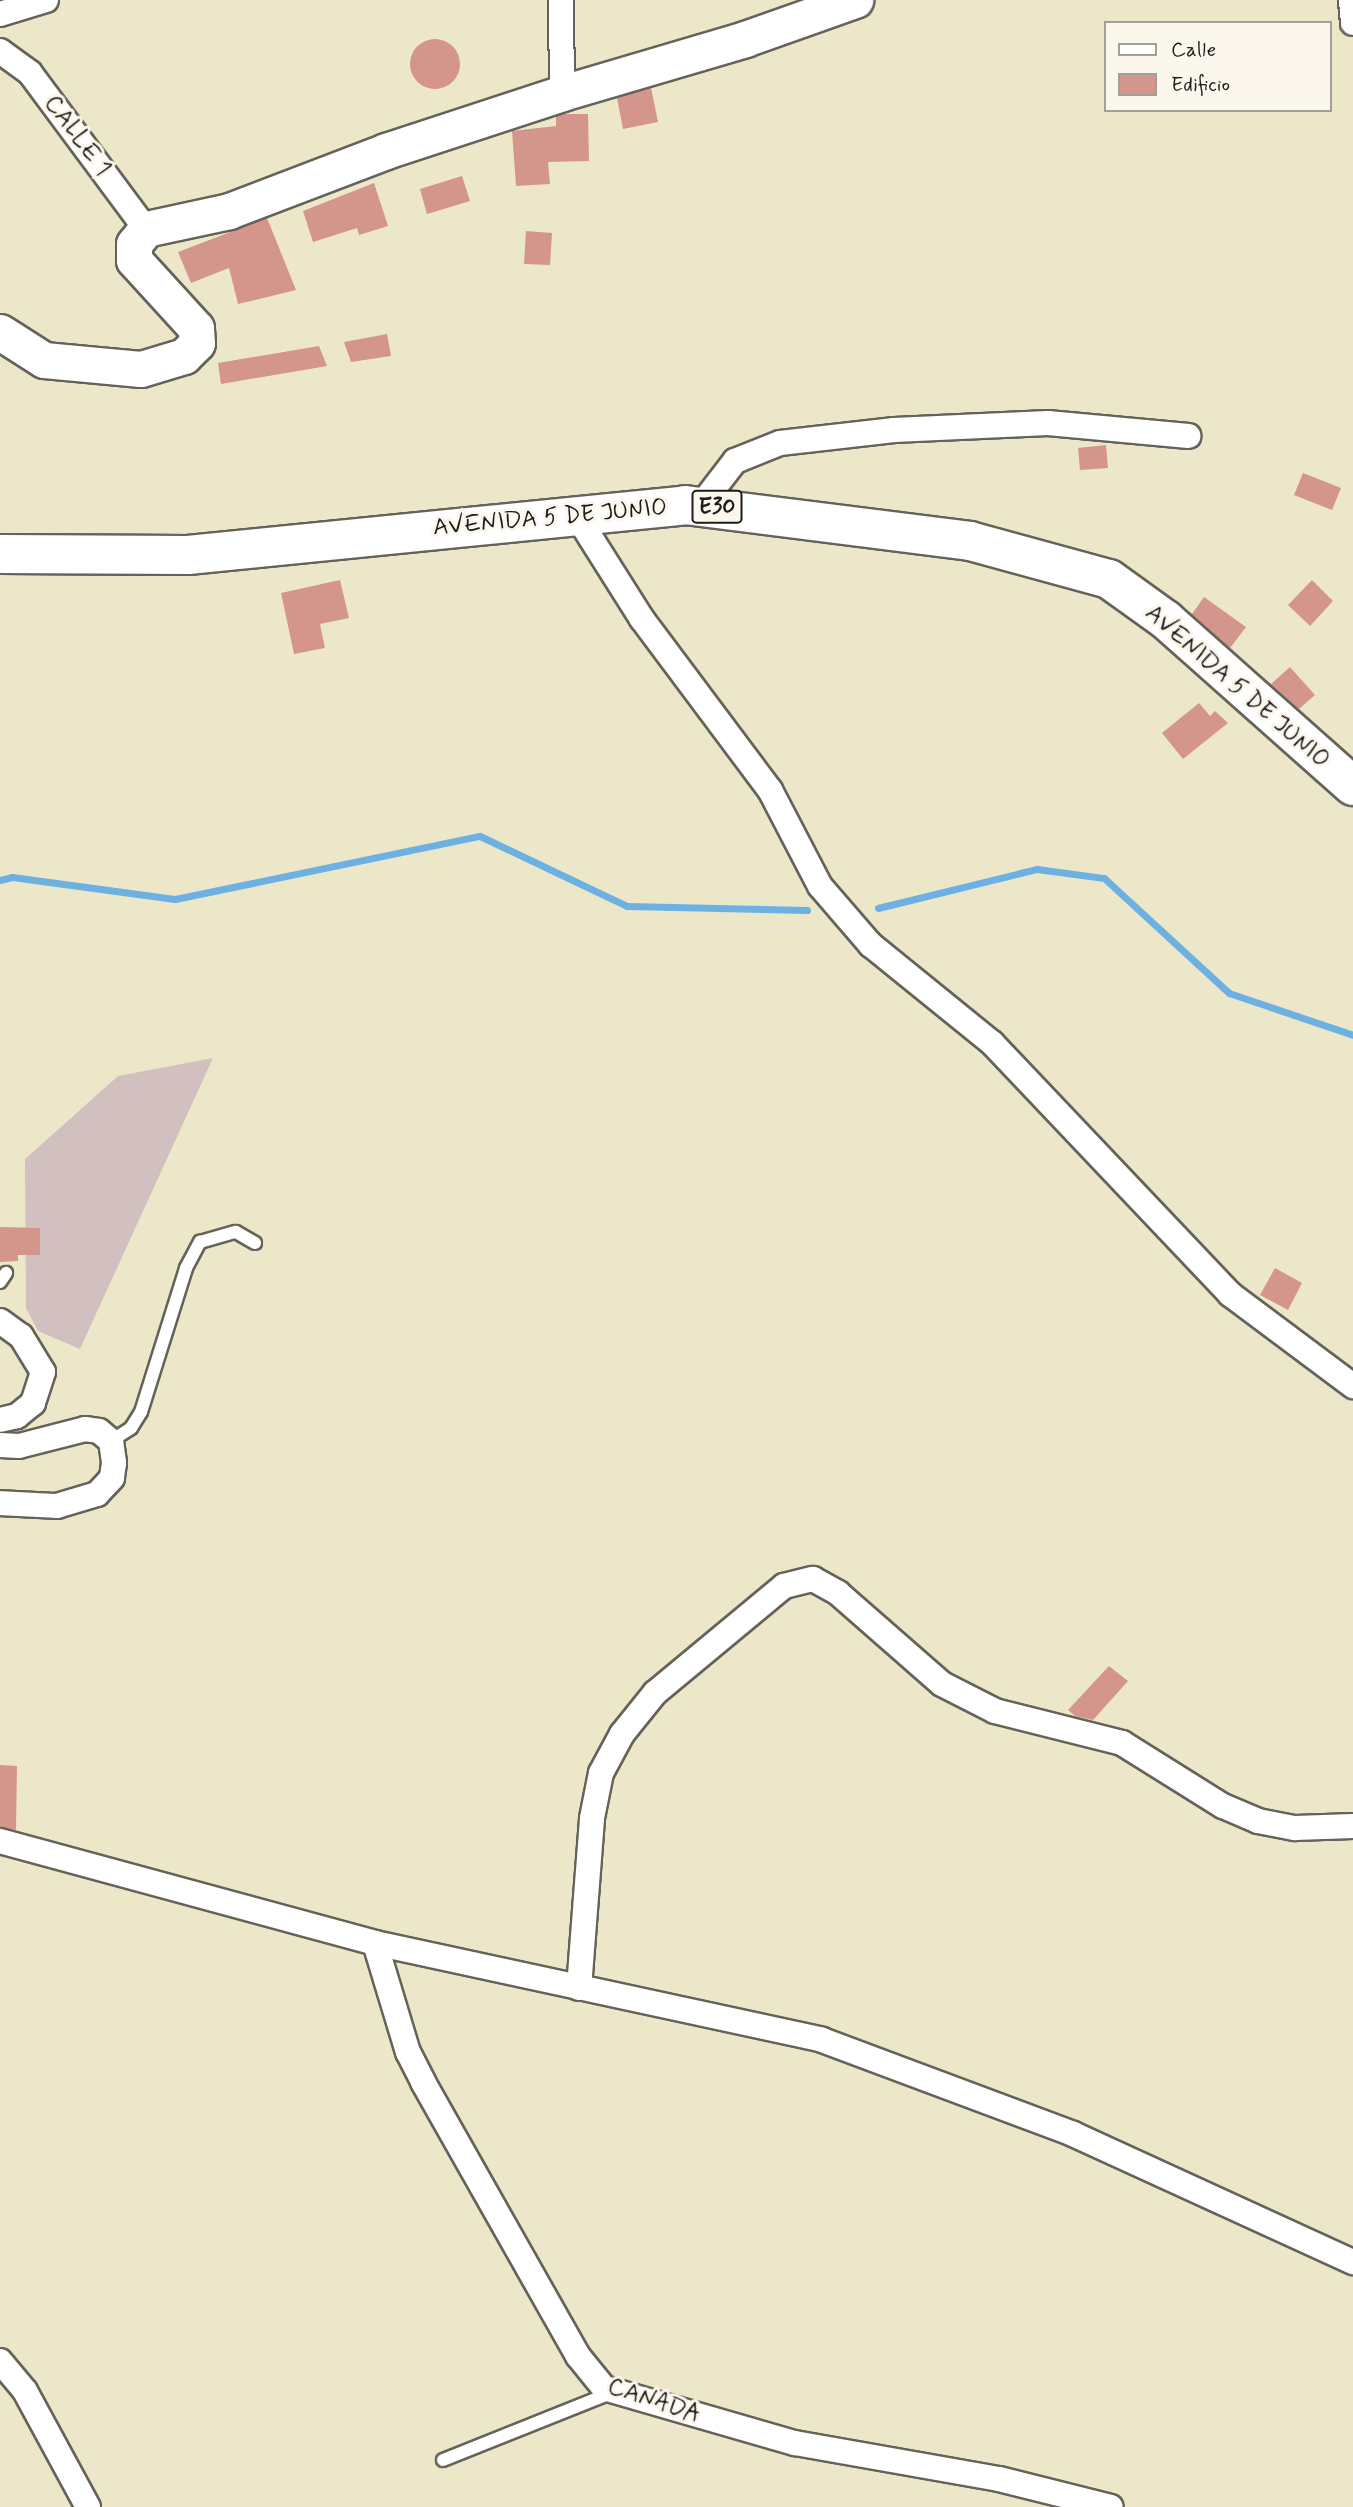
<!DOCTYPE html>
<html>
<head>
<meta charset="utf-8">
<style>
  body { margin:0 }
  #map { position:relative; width:1353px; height:2507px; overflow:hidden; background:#ede7ca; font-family:Mynerve,sans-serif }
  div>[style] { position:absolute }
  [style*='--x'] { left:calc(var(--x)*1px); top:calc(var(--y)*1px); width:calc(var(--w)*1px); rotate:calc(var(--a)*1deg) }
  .industrial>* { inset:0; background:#d2bfc0 }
  .stream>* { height:7px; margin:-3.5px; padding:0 3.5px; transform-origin:3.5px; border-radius:3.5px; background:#6cb1e2 }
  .building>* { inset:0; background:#d4958d }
  .round { border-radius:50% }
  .roads { filter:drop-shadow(2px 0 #656359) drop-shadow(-2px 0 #656359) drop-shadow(0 2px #656359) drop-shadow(0 -2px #656359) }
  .lane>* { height:12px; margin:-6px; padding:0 6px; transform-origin:6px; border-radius:6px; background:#fff }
  .street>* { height:24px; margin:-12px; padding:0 12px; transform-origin:12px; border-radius:12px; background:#fff }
  .secondary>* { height:35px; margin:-17.5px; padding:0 17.5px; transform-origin:17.5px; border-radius:17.5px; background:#fff }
  .primary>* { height:38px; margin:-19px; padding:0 19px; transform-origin:19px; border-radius:19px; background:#fff }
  span { translate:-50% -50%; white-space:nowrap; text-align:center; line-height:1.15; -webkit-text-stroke:6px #fbf7ec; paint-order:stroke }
  .shield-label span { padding:2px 5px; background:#fbf7ec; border:2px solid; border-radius:5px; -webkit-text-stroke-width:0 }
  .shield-label { font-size:23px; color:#1c1c1c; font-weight:700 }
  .street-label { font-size:24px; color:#1c1c1c }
  .legend { position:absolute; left:1104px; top:21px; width:228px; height:91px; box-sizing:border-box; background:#fbf7ec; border:2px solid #a29f99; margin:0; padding:9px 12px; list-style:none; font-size:21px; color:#1c1c1c }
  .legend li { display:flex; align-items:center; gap:14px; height:35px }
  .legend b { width:35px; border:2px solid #a29f99 }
</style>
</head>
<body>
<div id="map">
  <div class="industrial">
    <div style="clip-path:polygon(213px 1058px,80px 1349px,38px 1331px,26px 1308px,25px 1159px,118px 1076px)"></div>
  </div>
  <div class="stream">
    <div style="--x:0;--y:880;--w:12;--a:-14"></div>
    <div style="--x:12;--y:877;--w:164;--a:7.7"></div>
    <div style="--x:175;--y:899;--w:311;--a:-11.7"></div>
    <div style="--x:480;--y:836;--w:163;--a:25.5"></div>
    <div style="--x:627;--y:906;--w:180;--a:1.3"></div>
    <div style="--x:878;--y:908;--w:164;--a:-13.8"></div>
    <div style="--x:1037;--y:869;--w:68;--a:7.7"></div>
    <div style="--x:1104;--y:878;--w:170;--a:42.6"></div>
    <div style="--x:1229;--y:993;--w:131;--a:18.7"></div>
  </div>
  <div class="building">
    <div class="round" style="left:410px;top:39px;width:50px;height:50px"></div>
    <div style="clip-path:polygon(651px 88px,658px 122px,623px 129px,617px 98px)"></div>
    <div style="clip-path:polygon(563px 114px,588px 114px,589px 161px,548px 162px,550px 184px,516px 186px,512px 131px,556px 126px,556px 116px)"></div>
    <div style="clip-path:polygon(462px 176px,470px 201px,427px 214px,420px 189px)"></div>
    <div style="clip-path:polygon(374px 183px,388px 226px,359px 235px,357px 228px,313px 242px,303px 211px)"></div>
    <div style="clip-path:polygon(267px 218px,296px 290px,238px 304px,229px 268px,191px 283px,178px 252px)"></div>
    <div style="clip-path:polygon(526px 231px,552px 233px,550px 265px,524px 264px)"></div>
    <div style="clip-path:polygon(387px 334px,391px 356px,351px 362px,344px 342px)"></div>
    <div style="clip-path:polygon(319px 346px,327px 366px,221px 384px,218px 363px)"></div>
    <div style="clip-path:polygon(1106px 445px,1108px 468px,1080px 470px,1078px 448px)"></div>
    <div style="clip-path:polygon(1303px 473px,1341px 488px,1332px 510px,1294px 495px)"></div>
    <div style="clip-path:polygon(340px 580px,349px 618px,320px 624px,325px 648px,294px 654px,281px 593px)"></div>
    <div style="clip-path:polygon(1312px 580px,1333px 601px,1310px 626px,1288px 605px)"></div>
    <div style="clip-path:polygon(1204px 597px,1246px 627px,1230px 648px,1192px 614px)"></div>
    <div style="clip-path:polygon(1290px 667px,1315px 695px,1299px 709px,1271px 684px)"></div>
    <div style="clip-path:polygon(1199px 703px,1210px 716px,1215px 711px,1228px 723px,1183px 759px,1162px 733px)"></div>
    <div style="clip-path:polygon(0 1227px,40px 1228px,40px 1255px,18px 1255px,18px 1261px,0 1262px)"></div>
    <div style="clip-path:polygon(1275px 1268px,1302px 1283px,1288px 1310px,1260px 1295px)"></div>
    <div style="clip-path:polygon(1109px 1666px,1128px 1681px,1093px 1720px,1075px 1716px,1068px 1710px)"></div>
    <div style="clip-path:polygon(0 1765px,17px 1766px,16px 1830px,0 1827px)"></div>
  </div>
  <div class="roads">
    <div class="lane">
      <div style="--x:0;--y:1282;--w:11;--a:-56"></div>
      <div style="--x:111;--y:1441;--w:24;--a:-33"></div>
      <div style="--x:131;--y:1428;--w:19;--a:-58"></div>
      <div style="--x:141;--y:1412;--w:151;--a:-72.6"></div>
      <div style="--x:186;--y:1268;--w:30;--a:-62"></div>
      <div style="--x:200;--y:1242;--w:37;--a:-16"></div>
      <div style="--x:236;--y:1232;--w:22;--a:30"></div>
      <div style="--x:443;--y:2460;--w:183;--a:-21.8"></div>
    </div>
    <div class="street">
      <div style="--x:561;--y:0;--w:93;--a:89.4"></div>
      <div style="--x:1351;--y:0;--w:23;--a:85"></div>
      <div style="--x:0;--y:14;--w:48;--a:-16.9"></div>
      <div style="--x:0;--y:51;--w:37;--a:36"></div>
      <div style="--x:30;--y:73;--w:194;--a:53.4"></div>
      <div style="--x:701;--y:505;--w:56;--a:-52.3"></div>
      <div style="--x:735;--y:461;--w:48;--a:-21.8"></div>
      <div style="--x:780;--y:443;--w:115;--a:-6.5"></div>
      <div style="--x:894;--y:430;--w:154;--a:-2.6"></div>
      <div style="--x:1048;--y:423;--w:141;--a:5.3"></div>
      <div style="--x:575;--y:513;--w:125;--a:57.7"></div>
      <div style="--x:642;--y:619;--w:214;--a:53.2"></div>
      <div style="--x:770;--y:790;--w:108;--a:62.5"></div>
      <div style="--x:820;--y:886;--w:78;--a:49.2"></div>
      <div style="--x:871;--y:945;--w:156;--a:39"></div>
      <div style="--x:992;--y:1043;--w:346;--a:46.5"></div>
      <div style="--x:1230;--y:1294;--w:154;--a:36.8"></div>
      <div style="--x:0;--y:1321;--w:26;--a:36"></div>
      <div style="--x:21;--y:1336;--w:42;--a:58.6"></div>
      <div style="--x:43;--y:1372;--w:33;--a:108"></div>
      <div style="--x:33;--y:1403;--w:21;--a:141"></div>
      <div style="--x:17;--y:1416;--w:17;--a:167"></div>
      <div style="--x:0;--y:1445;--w:19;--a:3"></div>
      <div style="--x:19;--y:1446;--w:68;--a:-14.4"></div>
      <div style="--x:85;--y:1429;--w:14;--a:8"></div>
      <div style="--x:99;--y:1431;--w:16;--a:40"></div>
      <div style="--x:111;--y:1441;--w:22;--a:82"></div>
      <div style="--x:114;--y:1463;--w:15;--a:98"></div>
      <div style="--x:112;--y:1478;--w:22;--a:133"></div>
      <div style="--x:97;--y:1494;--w:42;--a:163.3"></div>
      <div style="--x:57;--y:1506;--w:57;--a:-177"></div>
      <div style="--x:0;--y:1841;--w:389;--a:15.2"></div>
      <div style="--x:375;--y:1943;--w:457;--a:12.2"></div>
      <div style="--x:822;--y:2040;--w:268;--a:20.5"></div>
      <div style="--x:1073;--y:2134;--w:308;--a:24.6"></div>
      <div style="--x:375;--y:1943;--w:114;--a:73.2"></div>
      <div style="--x:408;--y:2052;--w:34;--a:63"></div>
      <div style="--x:423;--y:2082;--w:315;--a:60.5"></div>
      <div style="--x:578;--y:2356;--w:41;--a:50.9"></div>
      <div style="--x:604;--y:2388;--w:199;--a:16.1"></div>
      <div style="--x:795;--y:2443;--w:207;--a:10"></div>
      <div style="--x:999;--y:2479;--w:115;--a:14"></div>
      <div style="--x:579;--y:1988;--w:170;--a:-85.6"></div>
      <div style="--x:592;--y:1818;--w:46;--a:-78.7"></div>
      <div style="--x:601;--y:1773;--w:44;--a:-61.7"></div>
      <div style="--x:622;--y:1734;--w:53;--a:-51.2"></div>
      <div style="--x:655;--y:1693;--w:168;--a:-39.7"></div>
      <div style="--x:784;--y:1586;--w:30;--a:-14"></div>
      <div style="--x:813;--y:1579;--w:29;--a:29"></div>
      <div style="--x:838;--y:1593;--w:138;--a:41.2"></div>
      <div style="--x:942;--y:1684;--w:59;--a:27"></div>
      <div style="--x:995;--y:1711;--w:131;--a:14.1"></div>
      <div style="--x:1122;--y:1743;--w:119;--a:32"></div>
      <div style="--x:1223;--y:1806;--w:38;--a:23"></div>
      <div style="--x:1258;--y:1821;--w:38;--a:11"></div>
      <div style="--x:1295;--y:1828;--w:58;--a:-2"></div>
      <div style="--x:0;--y:2361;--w:39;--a:50"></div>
      <div style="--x:25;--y:2391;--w:132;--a:61.5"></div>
    </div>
    <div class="secondary">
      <div style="--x:0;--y:332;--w:52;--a:32.5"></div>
      <div style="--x:44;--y:360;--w:97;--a:5.3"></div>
      <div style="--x:141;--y:369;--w:45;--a:-16.8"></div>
      <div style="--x:184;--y:356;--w:18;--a:-45"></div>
      <div style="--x:197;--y:343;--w:15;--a:-94"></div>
      <div style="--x:196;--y:328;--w:92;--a:-132.4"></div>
      <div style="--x:134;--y:260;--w:16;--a:-90"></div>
      <div style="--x:134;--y:244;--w:19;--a:-51"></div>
      <div style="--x:146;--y:229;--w:85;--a:-12.2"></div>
      <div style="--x:229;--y:211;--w:168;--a:-20.9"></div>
      <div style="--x:386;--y:151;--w:185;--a:-18.2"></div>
      <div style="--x:562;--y:93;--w:191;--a:-16.4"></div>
      <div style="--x:745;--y:39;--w:117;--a:-19.5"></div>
    </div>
    <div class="primary">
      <div style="--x:0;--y:554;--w:188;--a:0.3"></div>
      <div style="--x:188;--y:555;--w:500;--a:-5.7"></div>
      <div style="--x:685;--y:505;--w:287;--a:7.2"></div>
      <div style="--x:970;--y:541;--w:144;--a:15.3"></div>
      <div style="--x:1109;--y:579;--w:70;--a:35.7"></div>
      <div style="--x:1166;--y:620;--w:250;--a:41.6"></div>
    </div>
  </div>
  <div class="shield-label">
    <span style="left:717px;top:507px">E30</span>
  </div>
  <div class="street-label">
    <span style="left:77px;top:136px;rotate:53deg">CALLE 1</span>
    <span style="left:550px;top:518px;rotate:-5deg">AVENIDA 5 DE JUNIO</span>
    <span style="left:1237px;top:687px;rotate:41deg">AVENIDA 5 DE JUNIO</span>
    <span style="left:654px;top:2401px;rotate:18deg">CANADA</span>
  </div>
  <ul class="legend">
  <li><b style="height:9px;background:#fff"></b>Calle</li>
  <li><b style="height:19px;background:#d4958d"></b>Edificio</li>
  </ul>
</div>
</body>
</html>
